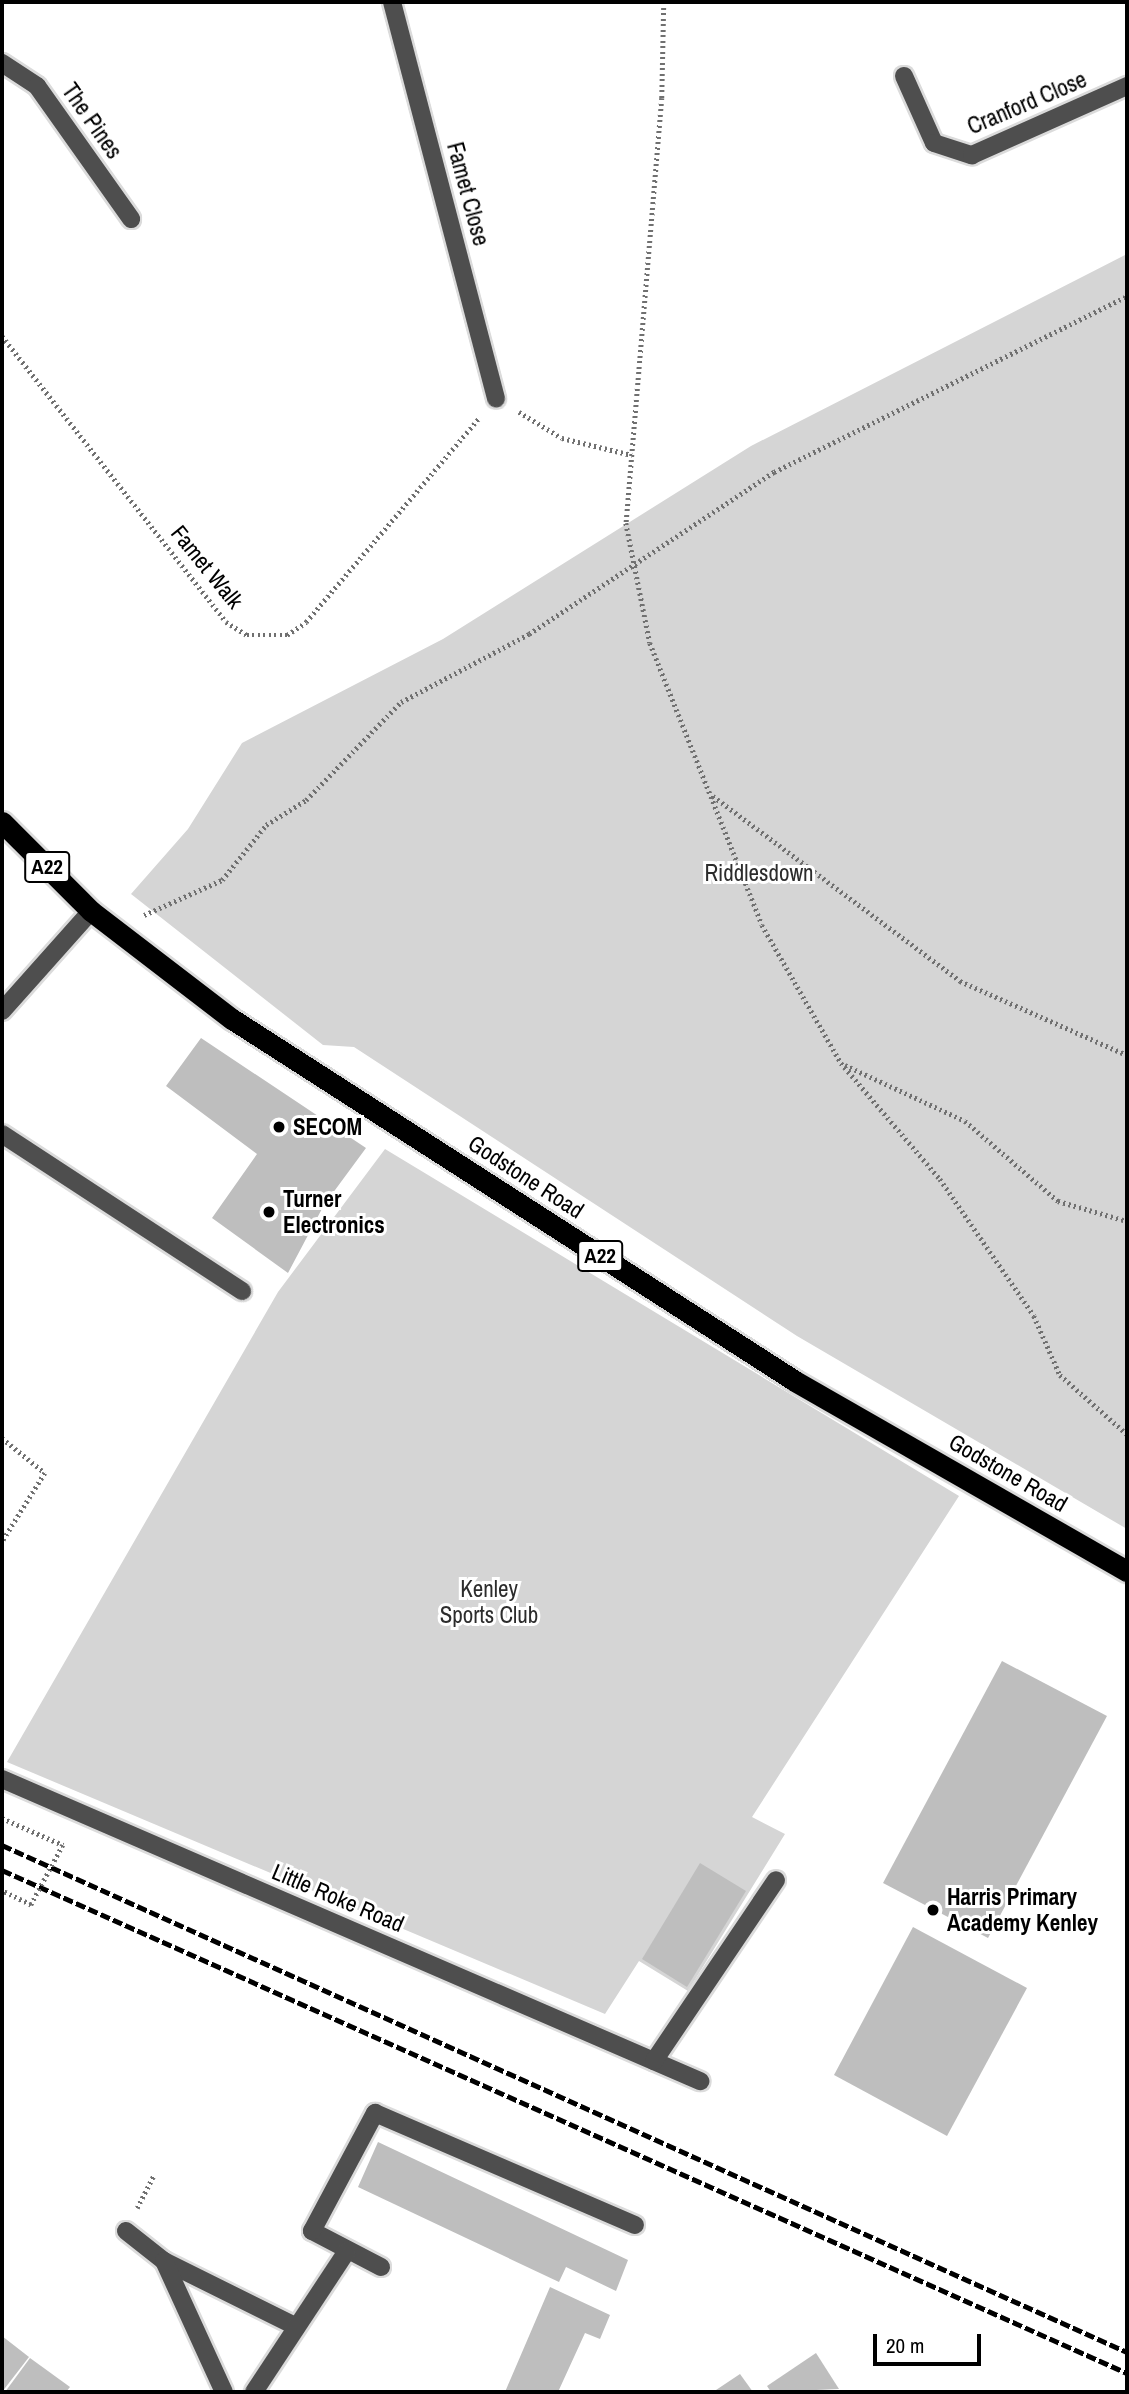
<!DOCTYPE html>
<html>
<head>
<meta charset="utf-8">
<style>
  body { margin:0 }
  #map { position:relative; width:1129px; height:2394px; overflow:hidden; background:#fff; font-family:"Archivo Narrow",sans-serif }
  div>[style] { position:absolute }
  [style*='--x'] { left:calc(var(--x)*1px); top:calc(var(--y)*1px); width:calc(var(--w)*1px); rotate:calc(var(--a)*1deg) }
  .green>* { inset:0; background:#d5d5d5 }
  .building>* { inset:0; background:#bebebe }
  .path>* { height:4.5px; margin-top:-2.25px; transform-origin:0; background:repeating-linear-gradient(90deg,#707070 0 2px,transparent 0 5.5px) }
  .roads { filter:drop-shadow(2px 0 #dbdbdb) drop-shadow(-2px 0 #dbdbdb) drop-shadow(0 2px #dbdbdb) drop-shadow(0 -2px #dbdbdb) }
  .minor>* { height:18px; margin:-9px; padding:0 9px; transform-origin:9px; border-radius:9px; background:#4e4e4e }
  .highway>* { height:21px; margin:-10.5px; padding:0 10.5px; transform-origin:10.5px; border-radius:10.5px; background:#000 }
  .rail>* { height:5px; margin-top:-2.5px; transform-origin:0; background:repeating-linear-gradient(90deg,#000 0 10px,transparent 0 13.5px) }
  .path-bridge>* { height:4.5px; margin-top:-2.25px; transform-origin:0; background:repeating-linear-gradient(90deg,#707070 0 2px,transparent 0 5.5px) }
  .dots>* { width:19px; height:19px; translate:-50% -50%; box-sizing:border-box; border:4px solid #fff; border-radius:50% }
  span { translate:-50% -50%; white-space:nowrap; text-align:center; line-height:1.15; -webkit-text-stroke:6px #fff; paint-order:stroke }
  .shield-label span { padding:2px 5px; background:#fff; border:2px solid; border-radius:5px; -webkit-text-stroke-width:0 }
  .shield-label { font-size:21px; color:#000; font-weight:700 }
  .street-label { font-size:23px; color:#000 }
  .park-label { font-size:23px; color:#2c2c2c }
  .poi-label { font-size:23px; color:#000; font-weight:700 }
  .left { translate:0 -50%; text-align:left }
  .frame { position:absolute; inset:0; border:4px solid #000; pointer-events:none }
  .scale { position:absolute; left:873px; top:2334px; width:108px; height:32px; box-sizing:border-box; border:4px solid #000; border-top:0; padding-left:9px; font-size:21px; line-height:24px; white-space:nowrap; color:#000; -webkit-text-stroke:5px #fff; paint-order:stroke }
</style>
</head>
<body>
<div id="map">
  <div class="green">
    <div style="clip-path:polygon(1127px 254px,1127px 1529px,797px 1336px,354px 1047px,323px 1045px,131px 894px,188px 829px,242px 743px,443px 639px,751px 446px)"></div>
    <div style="clip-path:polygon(385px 1149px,959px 1496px,752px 1817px,785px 1834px,688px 1991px,639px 1961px,605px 2014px,7px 1762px,278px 1292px)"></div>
  </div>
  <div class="building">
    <div style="clip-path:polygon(201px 1038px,366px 1148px,324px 1205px,288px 1273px,212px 1218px,257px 1154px,166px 1086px)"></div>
    <div style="clip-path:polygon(1002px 1661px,1107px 1716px,988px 1938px,883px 1883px)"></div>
    <div style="clip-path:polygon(700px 1863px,746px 1891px,687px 1987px,642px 1959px)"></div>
    <div style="clip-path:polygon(913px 1927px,1027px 1988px,947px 2136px,834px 2075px)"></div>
    <div style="clip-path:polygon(378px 2142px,628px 2260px,616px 2291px,566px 2267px,559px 2282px,358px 2187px)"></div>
    <div style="clip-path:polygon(550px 2287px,610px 2315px,600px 2339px,585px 2333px,558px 2392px,505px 2392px)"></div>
    <div style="clip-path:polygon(2px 2336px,29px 2357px,2px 2392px)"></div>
    <div style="clip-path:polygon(816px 2353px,839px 2389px,771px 2392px,767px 2386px)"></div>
    <div style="clip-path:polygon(30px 2358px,70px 2387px,66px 2392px,5px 2392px)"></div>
    <div style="clip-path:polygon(740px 2374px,753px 2392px,713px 2392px)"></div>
  </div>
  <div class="path">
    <div style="--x:664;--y:2;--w:96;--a:91.2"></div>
    <div style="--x:662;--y:98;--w:427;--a:94.8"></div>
    <div style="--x:626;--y:523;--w:122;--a:78.7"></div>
    <div style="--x:650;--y:643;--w:303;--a:68.3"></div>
    <div style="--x:762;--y:925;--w:159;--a:60.2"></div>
    <div style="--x:841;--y:1063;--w:153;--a:49.5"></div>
    <div style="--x:940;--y:1179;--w:166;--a:55.5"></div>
    <div style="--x:1034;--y:1316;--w:64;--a:66.2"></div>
    <div style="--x:1060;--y:1375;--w:89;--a:41.4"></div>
    <div style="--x:2;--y:336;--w:363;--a:51.9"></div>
    <div style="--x:226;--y:622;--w:25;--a:32"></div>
    <div style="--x:247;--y:635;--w:40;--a:0"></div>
    <div style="--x:287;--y:635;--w:23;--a:-34"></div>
    <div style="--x:306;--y:622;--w:269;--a:-49.7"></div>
    <div style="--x:519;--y:412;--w:50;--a:31.2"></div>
    <div style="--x:562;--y:438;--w:72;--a:13.7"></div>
    <div style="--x:713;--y:796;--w:309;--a:36.8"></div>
    <div style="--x:960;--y:981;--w:183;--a:23.9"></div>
    <div style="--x:144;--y:915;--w:85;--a:-24.2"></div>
    <div style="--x:222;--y:880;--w:70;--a:-51.3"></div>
    <div style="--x:266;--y:825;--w:47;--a:-32"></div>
    <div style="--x:306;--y:800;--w:136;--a:-45.9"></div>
    <div style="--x:401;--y:702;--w:145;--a:-28"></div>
    <div style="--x:529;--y:634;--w:294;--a:-33.5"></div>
    <div style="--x:774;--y:472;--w:394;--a:-26.5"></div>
    <div style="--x:845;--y:1065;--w:132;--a:25"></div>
    <div style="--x:965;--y:1121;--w:123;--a:40.7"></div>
    <div style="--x:1058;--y:1201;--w:72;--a:16.2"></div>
    <div style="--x:2;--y:1438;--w:55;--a:39.1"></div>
    <div style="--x:45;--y:1473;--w:81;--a:121.9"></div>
    <div style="--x:137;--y:2208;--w:36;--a:-63"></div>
  </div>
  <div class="roads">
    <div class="minor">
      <div style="--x:392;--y:2;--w:410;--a:75.3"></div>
      <div style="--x:2;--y:63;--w:42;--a:33.3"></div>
      <div style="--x:37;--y:86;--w:163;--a:54.7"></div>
      <div style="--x:904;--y:76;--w:73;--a:65.9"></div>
      <div style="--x:934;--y:143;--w:40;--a:18"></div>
      <div style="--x:972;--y:155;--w:170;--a:-24"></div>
      <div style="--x:2;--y:1011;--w:134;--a:-48.3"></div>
      <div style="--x:2;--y:1134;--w:287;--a:33.2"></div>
      <div style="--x:2;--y:1779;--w:761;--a:23.4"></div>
      <div style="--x:654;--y:2061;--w:218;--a:-56"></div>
      <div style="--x:126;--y:2231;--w:48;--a:38.3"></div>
      <div style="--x:164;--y:2261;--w:148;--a:26.4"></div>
      <div style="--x:164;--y:2261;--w:144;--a:65.4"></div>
      <div style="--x:381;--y:2267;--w:78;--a:-152.4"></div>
      <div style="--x:312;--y:2231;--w:134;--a:-61.9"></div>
      <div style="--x:375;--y:2113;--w:283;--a:23.3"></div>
      <div style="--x:254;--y:2392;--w:169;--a:-56.6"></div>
    </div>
    <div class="highway">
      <div style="--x:2;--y:822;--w:126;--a:45"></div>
      <div style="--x:91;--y:911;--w:178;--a:37.5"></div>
      <div style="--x:232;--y:1019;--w:669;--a:32.74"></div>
      <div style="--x:795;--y:1381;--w:383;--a:29.8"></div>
    </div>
  </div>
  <div class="rail">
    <div style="--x:2;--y:1845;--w:1234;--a:24.26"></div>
    <div style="--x:2;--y:1870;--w:1232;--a:24.09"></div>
  </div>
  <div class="path-bridge">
    <div style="--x:2;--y:1818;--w:67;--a:23.9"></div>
    <div style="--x:63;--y:1845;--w:68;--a:118.1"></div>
    <div style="--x:31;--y:1905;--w:32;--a:-154"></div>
  </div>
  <div class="dots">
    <div style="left:279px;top:1127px;background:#000"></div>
    <div style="left:269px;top:1212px;background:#000"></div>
    <div style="left:933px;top:1910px;background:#000"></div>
  </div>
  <div class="shield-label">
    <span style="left:47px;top:867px">A22</span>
    <span style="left:600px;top:1256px">A22</span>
  </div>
  <div class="street-label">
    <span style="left:1027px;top:103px;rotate:-23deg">Cranford Close</span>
    <span style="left:92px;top:121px;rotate:55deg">The Pines</span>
    <span style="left:468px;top:194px;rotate:75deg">Famet Close</span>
    <span style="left:207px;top:567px;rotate:51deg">Famet Walk</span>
    <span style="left:526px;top:1177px;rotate:33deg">Godstone Road</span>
    <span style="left:1008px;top:1473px;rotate:30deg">Godstone Road</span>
    <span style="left:338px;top:1898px;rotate:23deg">Little Roke Road</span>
  </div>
  <div class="park-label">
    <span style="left:759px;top:873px">Riddlesdown</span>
    <span style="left:489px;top:1602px">Kenley<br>Sports Club</span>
  </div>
  <div class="poi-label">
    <span class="left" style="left:293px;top:1127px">SECOM</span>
    <span class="left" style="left:283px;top:1212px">Turner<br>Electronics</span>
    <span class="left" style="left:947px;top:1910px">Harris Primary<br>Academy Kenley</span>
  </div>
  <div class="frame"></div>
  <div class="scale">20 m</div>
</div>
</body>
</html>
